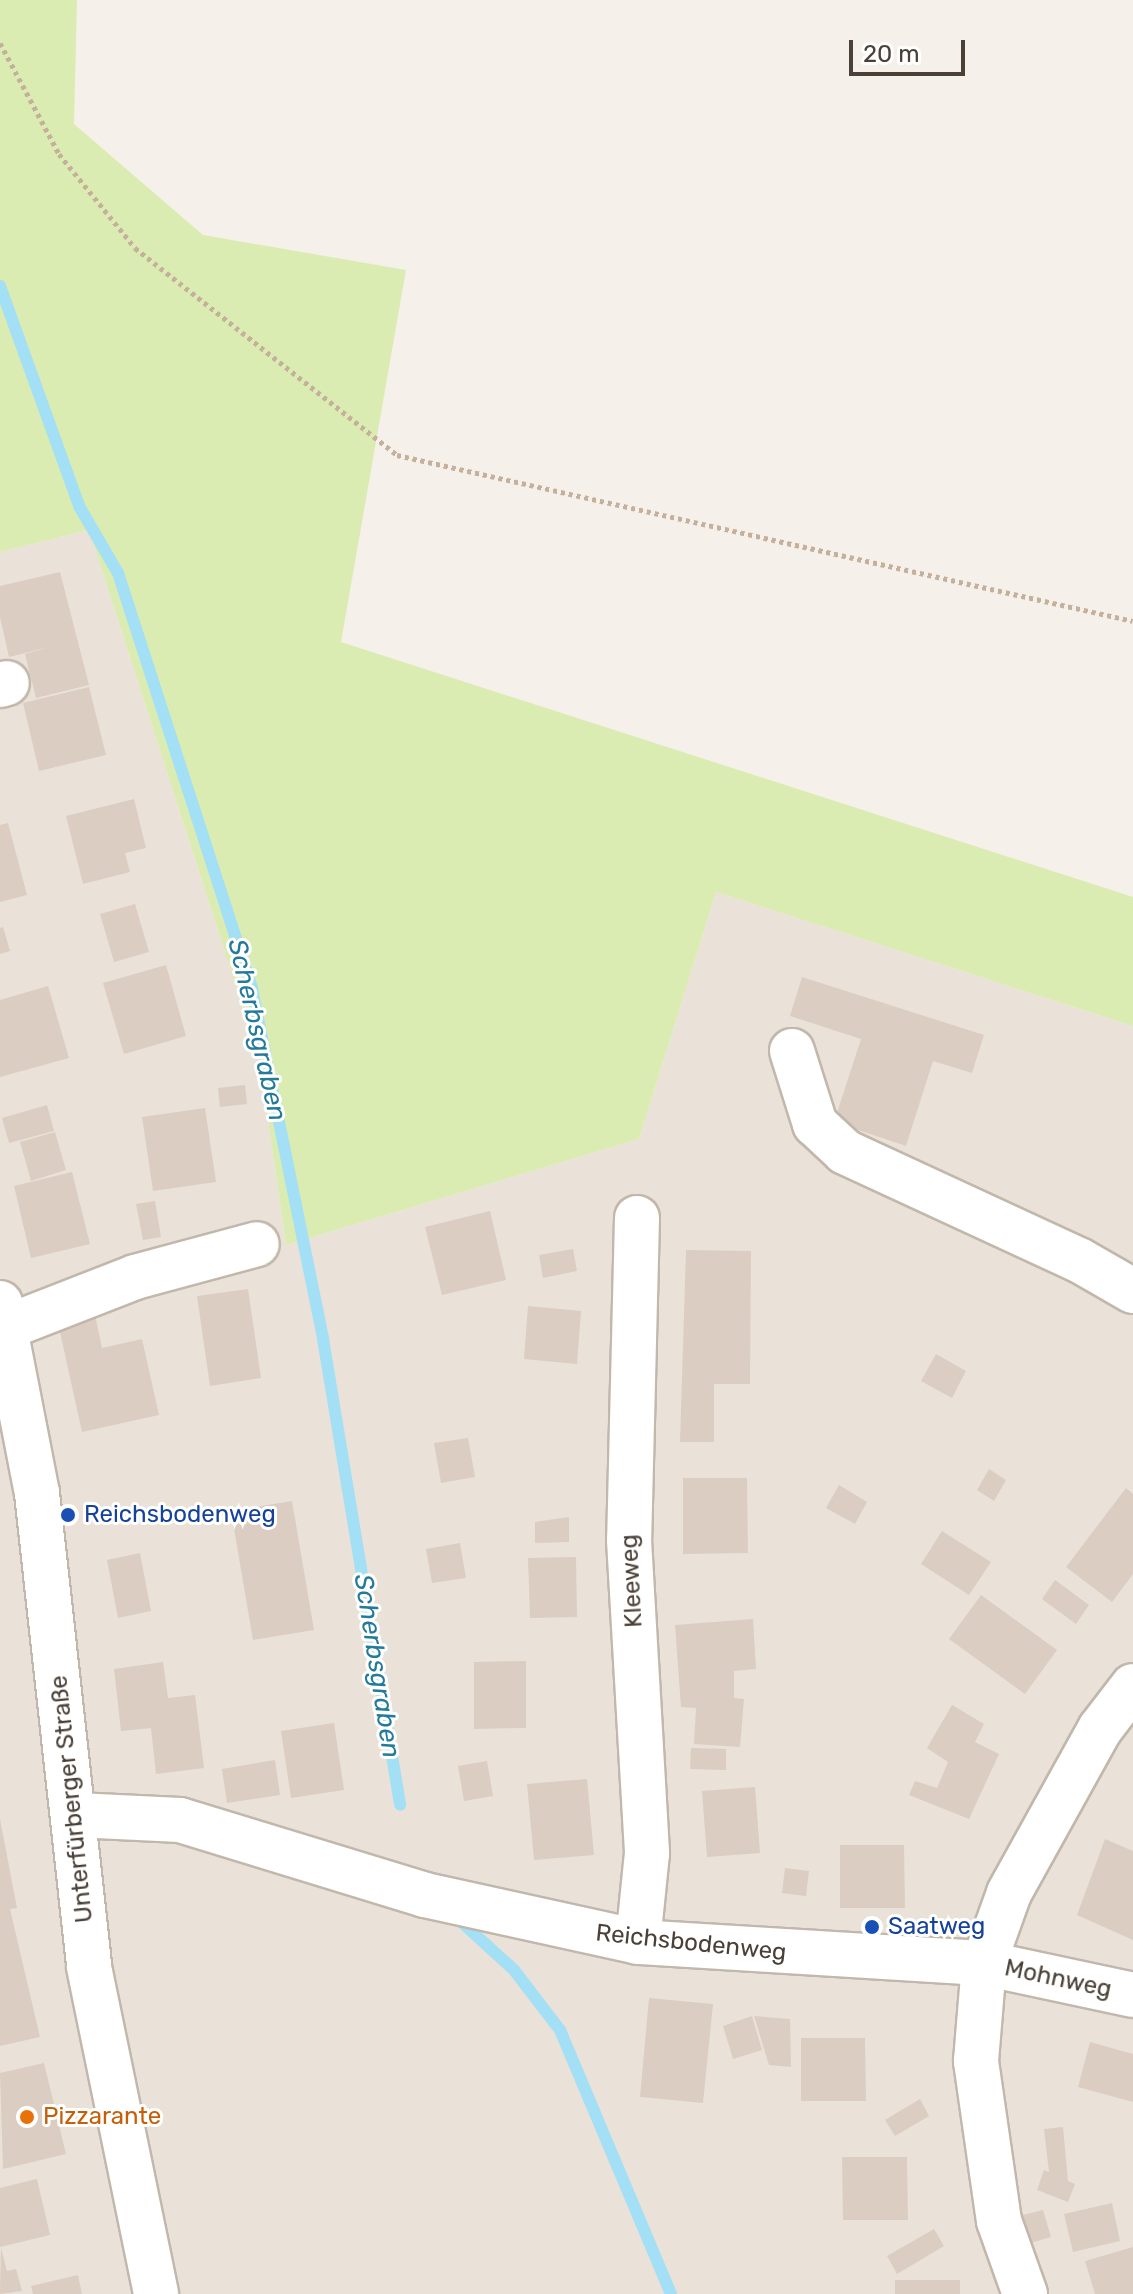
<!DOCTYPE html>
<html>
<head>
<meta charset="utf-8">
<style>
  body { margin:0 }
  #map { position:relative; width:1133px; height:2294px; overflow:hidden; background:#f6f0ea; font-family:Rubik,sans-serif }
  div>[style] { position:absolute }
  [style*='--x'] { left:calc(var(--x)*1px); top:calc(var(--y)*1px); width:calc(var(--w)*1px); rotate:calc(var(--a)*1deg) }
  .residential>* { inset:0; background:#eae2d8 }
  .green>* { inset:0; background:#daecb1 }
  .stream>* { height:12px; margin:-6px; padding:0 6px; transform-origin:6px; border-radius:6px; background:#a3dff5 }
  .building>* { inset:0; background:#dbcdc1 }
  .path>* { height:5px; margin-top:-2.5px; transform-origin:0; background:repeating-linear-gradient(90deg,#c5b09c 0 4px,transparent 0 8px) }
  .roads { filter:drop-shadow(2px 0 #c2b7ab) drop-shadow(-2px 0 #c2b7ab) drop-shadow(0 2px #c2b7ab) drop-shadow(0 -2px #c2b7ab) }
  .minor>* { height:44px; margin:-22px; padding:0 22px; transform-origin:22px; border-radius:22px; background:#fff }
  .dots>* { width:22px; height:22px; translate:-50% -50%; box-sizing:border-box; border:4px solid #fff; border-radius:50% }
  span { translate:-50% -50%; white-space:nowrap; text-align:center; line-height:1.15; -webkit-text-stroke:6px #fff; paint-order:stroke }
  .transit-label { font-size:24px; color:#164399 }
  .left { translate:0 -50%; text-align:left }
  .street-label { font-size:24px; color:#4a4037 }
  .food-label { font-size:24px; color:#c56008 }
  .water-label { font-size:26px; color:#237a9b; font-style:italic }
  .scale { position:absolute; left:849px; top:40px; width:116px; height:36px; box-sizing:border-box; border:4px solid #4a4037; border-top:0; padding-left:10px; font-size:24px; line-height:28px; white-space:nowrap; color:#4a4037; -webkit-text-stroke:6px #fff; paint-order:stroke }
</style>
</head>
<body>
<div id="map">
  <div class="residential">
    <div style="clip-path:polygon(89px 530px,259px 1058px,286px 1245px,639px 1139px,716px 892px,1133px 1026px,1133px 2294px,0 2294px,0 552px)"></div>
  </div>
  <div class="green">
    <div style="clip-path:polygon(0 0,77px 0,74px 124px,203px 235px,406px 270px,341px 642px,1133px 897px,1133px 1026px,716px 892px,639px 1139px,286px 1245px,259px 1058px,89px 530px,0 552px)"></div>
  </div>
  <div class="stream">
    <div style="--x:0;--y:286;--w:234;--a:70.2"></div>
    <div style="--x:79;--y:506;--w:78;--a:59.8"></div>
    <div style="--x:118;--y:573;--w:437;--a:72.1"></div>
    <div style="--x:252;--y:989;--w:357;--a:78.5"></div>
    <div style="--x:323;--y:1339;--w:472;--a:80.6"></div>
    <div style="--x:456;--y:1917;--w:79;--a:42.4"></div>
    <div style="--x:514;--y:1970;--w:76;--a:52.5"></div>
    <div style="--x:560;--y:2030;--w:286;--a:67.2"></div>
  </div>
  <div class="building">
    <div style="clip-path:polygon(60px 572px,89px 685px,36px 698px,25px 654px,53px 646px,9px 657px,0 617px,0 586px)"></div>
    <div style="clip-path:polygon(89px 687px,106px 755px,39px 771px,23px 703px)"></div>
    <div style="clip-path:polygon(134px 799px,146px 848px,125px 853px,130px 872px,83px 884px,66px 816px)"></div>
    <div style="clip-path:polygon(8px 823px,27px 895px,0 902px,0 825px)"></div>
    <div style="clip-path:polygon(135px 904px,149px 952px,114px 962px,100px 914px)"></div>
    <div style="clip-path:polygon(3px 927px,10px 951px,0 954px,0 928px)"></div>
    <div style="clip-path:polygon(166px 965px,186px 1036px,124px 1054px,103px 983px)"></div>
    <div style="clip-path:polygon(802px 977px,984px 1035px,972px 1073px,933px 1061px,906px 1146px,834px 1122px,861px 1039px,790px 1016px)"></div>
    <div style="clip-path:polygon(48px 986px,69px 1058px,0 1077px,0 1000px)"></div>
    <div style="clip-path:polygon(245px 1085px,247px 1104px,220px 1107px,218px 1088px)"></div>
    <div style="clip-path:polygon(47px 1105px,54px 1131px,9px 1143px,2px 1118px)"></div>
    <div style="clip-path:polygon(205px 1108px,216px 1182px,153px 1191px,142px 1117px)"></div>
    <div style="clip-path:polygon(55px 1132px,66px 1170px,31px 1181px,20px 1142px)"></div>
    <div style="clip-path:polygon(72px 1172px,90px 1244px,31px 1258px,14px 1186px)"></div>
    <div style="clip-path:polygon(155px 1201px,161px 1237px,143px 1240px,136px 1204px)"></div>
    <div style="clip-path:polygon(490px 1211px,506px 1280px,442px 1295px,425px 1227px)"></div>
    <div style="clip-path:polygon(573px 1249px,577px 1271px,543px 1278px,539px 1255px)"></div>
    <div style="clip-path:polygon(686px 1250px,751px 1251px,750px 1384px,714px 1384px,714px 1442px,680px 1442px)"></div>
    <div style="clip-path:polygon(248px 1289px,261px 1378px,210px 1386px,197px 1296px)"></div>
    <div style="clip-path:polygon(528px 1306px,581px 1311px,577px 1364px,524px 1359px)"></div>
    <div style="clip-path:polygon(95px 1315px,102px 1348px,142px 1339px,159px 1415px,82px 1432px,58px 1323px)"></div>
    <div style="clip-path:polygon(936px 1354px,966px 1371px,952px 1398px,921px 1381px)"></div>
    <div style="clip-path:polygon(468px 1438px,475px 1477px,441px 1483px,434px 1443px)"></div>
    <div style="clip-path:polygon(989px 1469px,1006px 1480px,994px 1501px,977px 1490px)"></div>
    <div style="clip-path:polygon(683px 1478px,747px 1478px,748px 1553px,683px 1554px)"></div>
    <div style="clip-path:polygon(839px 1485px,867px 1502px,855px 1524px,826px 1508px)"></div>
    <div style="clip-path:polygon(1126px 1488px,1133px 1494px,1133px 1574px,1112px 1602px,1066px 1567px)"></div>
    <div style="clip-path:polygon(292px 1501px,314px 1630px,253px 1640px,231px 1511px)"></div>
    <div style="clip-path:polygon(569px 1517px,569px 1542px,535px 1543px,535px 1522px)"></div>
    <div style="clip-path:polygon(942px 1531px,991px 1562px,969px 1595px,921px 1564px)"></div>
    <div style="clip-path:polygon(460px 1543px,466px 1578px,432px 1583px,426px 1549px)"></div>
    <div style="clip-path:polygon(140px 1553px,151px 1611px,118px 1618px,107px 1560px)"></div>
    <div style="clip-path:polygon(576px 1557px,577px 1617px,530px 1618px,528px 1558px)"></div>
    <div style="clip-path:polygon(1055px 1580px,1089px 1605px,1076px 1624px,1042px 1599px)"></div>
    <div style="clip-path:polygon(981px 1595px,1057px 1650px,1025px 1694px,949px 1639px)"></div>
    <div style="clip-path:polygon(753px 1619px,756px 1669px,734px 1671px,734px 1698px,744px 1699px,740px 1747px,694px 1744px,696px 1708px,681px 1707px,675px 1625px)"></div>
    <div style="clip-path:polygon(526px 1661px,526px 1728px,474px 1729px,474px 1662px)"></div>
    <div style="clip-path:polygon(163px 1662px,168px 1698px,195px 1695px,204px 1768px,156px 1774px,151px 1728px,121px 1731px,114px 1669px)"></div>
    <div style="clip-path:polygon(952px 1705px,984px 1724px,975px 1742px,999px 1754px,969px 1819px,909px 1795px,915px 1781px,937px 1788px,948px 1762px,927px 1748px)"></div>
    <div style="clip-path:polygon(334px 1723px,344px 1790px,291px 1798px,281px 1731px)"></div>
    <div style="clip-path:polygon(691px 1748px,726px 1749px,726px 1770px,690px 1769px)"></div>
    <div style="clip-path:polygon(275px 1760px,280px 1795px,227px 1803px,222px 1769px)"></div>
    <div style="clip-path:polygon(487px 1761px,493px 1796px,464px 1801px,458px 1766px)"></div>
    <div style="clip-path:polygon(587px 1779px,594px 1855px,534px 1860px,527px 1784px)"></div>
    <div style="clip-path:polygon(755px 1787px,760px 1853px,707px 1857px,702px 1791px)"></div>
    <div style="clip-path:polygon(0 1819px,17px 1908px,10px 1909px,40px 2037px,0 2046px)"></div>
    <div style="clip-path:polygon(1105px 1839px,1133px 1851px,1133px 1940px,1077px 1915px)"></div>
    <div style="clip-path:polygon(840px 1845px,904px 1845px,905px 1908px,840px 1908px)"></div>
    <div style="clip-path:polygon(785px 1868px,809px 1871px,806px 1896px,782px 1893px)"></div>
    <div style="clip-path:polygon(649px 1998px,713px 2004px,703px 2103px,640px 2097px)"></div>
    <div style="clip-path:polygon(752px 2016px,762px 2050px,733px 2059px,723px 2026px)"></div>
    <div style="clip-path:polygon(754px 2016px,790px 2019px,791px 2067px,769px 2065px)"></div>
    <div style="clip-path:polygon(801px 2038px,865px 2038px,866px 2101px,801px 2101px)"></div>
    <div style="clip-path:polygon(1090px 2042px,1133px 2054px,1133px 2102px,1078px 2087px)"></div>
    <div style="clip-path:polygon(44px 2063px,66px 2154px,3px 2169px,0 2073px)"></div>
    <div style="clip-path:polygon(920px 2099px,929px 2116px,895px 2136px,885px 2120px)"></div>
    <div style="clip-path:polygon(1063px 2127px,1068px 2181px,1075px 2184px,1068px 2202px,1037px 2190px,1044px 2170px,1049px 2172px,1044px 2129px)"></div>
    <div style="clip-path:polygon(842px 2157px,907px 2157px,908px 2220px,843px 2220px)"></div>
    <div style="clip-path:polygon(37px 2179px,50px 2235px,0 2247px,0 2188px)"></div>
    <div style="clip-path:polygon(1112px 2203px,1120px 2241px,1073px 2252px,1064px 2214px)"></div>
    <div style="clip-path:polygon(1043px 2210px,1051px 2237px,1031px 2243px,1023px 2215px)"></div>
    <div style="clip-path:polygon(934px 2229px,944px 2246px,897px 2274px,887px 2256px)"></div>
    <div style="clip-path:polygon(1133px 2247px,1133px 2294px,1095px 2294px,1085px 2261px)"></div>
    <div style="clip-path:polygon(1px 2248px,7px 2271px,16px 2269px,22px 2291px,0 2294px)"></div>
    <div style="clip-path:polygon(78px 2275px,82px 2294px,33px 2294px,31px 2286px)"></div>
    <div style="clip-path:polygon(895px 2280px,960px 2280px,960px 2294px,895px 2294px)"></div>
  </div>
  <div class="path">
    <div style="--x:0;--y:43;--w:126;--a:62"></div>
    <div style="--x:59;--y:154;--w:121;--a:51"></div>
    <div style="--x:135;--y:248;--w:334;--a:38.3"></div>
    <div style="--x:397;--y:455;--w:754;--a:12.71"></div>
  </div>
  <div class="roads">
    <div class="minor">
      <div style="--x:0;--y:685;--w:7;--a:-16"></div>
      <div style="--x:792;--y:1051;--w:77;--a:72.5"></div>
      <div style="--x:815;--y:1124;--w:41;--a:43"></div>
      <div style="--x:845;--y:1152;--w:258;--a:24.8"></div>
      <div style="--x:1079;--y:1260;--w:62;--a:29.9"></div>
      <div style="--x:637;--y:1218;--w:322;--a:91.4"></div>
      <div style="--x:629;--y:1540;--w:314;--a:86.7"></div>
      <div style="--x:647;--y:1853;--w:89;--a:95.8"></div>
      <div style="--x:0;--y:1303;--w:194;--a:79"></div>
      <div style="--x:37;--y:1493;--w:477;--a:83.7"></div>
      <div style="--x:89;--y:1967;--w:334;--a:78.4"></div>
      <div style="--x:7;--y:1327;--w:137;--a:-21.3"></div>
      <div style="--x:135;--y:1277;--w:126;--a:-15.1"></div>
      <div style="--x:76;--y:1815;--w:104;--a:2.8"></div>
      <div style="--x:180;--y:1820;--w:256;--a:17"></div>
      <div style="--x:425;--y:1895;--w:218;--a:12.4"></div>
      <div style="--x:638;--y:1942;--w:347;--a:3.5"></div>
      <div style="--x:984;--y:1963;--w:152;--a:12.1"></div>
      <div style="--x:1025;--y:2294;--w:77;--a:-109.6"></div>
      <div style="--x:999;--y:2221;--w:162;--a:-98.2"></div>
      <div style="--x:976;--y:2061;--w:98;--a:-85.3"></div>
      <div style="--x:984;--y:1963;--w:74;--a:-70.3"></div>
      <div style="--x:1009;--y:1893;--w:188;--a:-61"></div>
      <div style="--x:1100;--y:1729;--w:54;--a:-52.5"></div>
    </div>
  </div>
  <div class="dots">
    <div style="left:68px;top:1515px;background:#1a4fb4"></div>
    <div style="left:872px;top:1927px;background:#1a4fb4"></div>
    <div style="left:27px;top:2117px;background:#e8710a"></div>
  </div>
  <div class="transit-label">
    <span class="left" style="left:84px;top:1515px">Reichsbodenweg</span>
    <span class="left" style="left:888px;top:1927px">Saatweg</span>
  </div>
  <div class="street-label">
    <span style="left:632px;top:1581px;rotate:-93deg">Kleeweg</span>
    <span style="left:72px;top:1799px;rotate:-96deg">Unterfürberger Straße</span>
    <span style="left:691px;top:1943px;rotate:6deg">Reichsbodenweg</span>
    <span style="left:1058px;top:1979px;rotate:12deg">Mohnweg</span>
  </div>
  <div class="food-label">
    <span class="left" style="left:43px;top:2117px">Pizzarante</span>
  </div>
  <div class="water-label">
    <span style="left:257px;top:1030px;rotate:77deg">Scherbsgraben</span>
    <span style="left:377px;top:1666px;rotate:81deg">Scherbsgraben</span>
  </div>
  <div class="scale">20 m</div>
</div>
</body>
</html>
